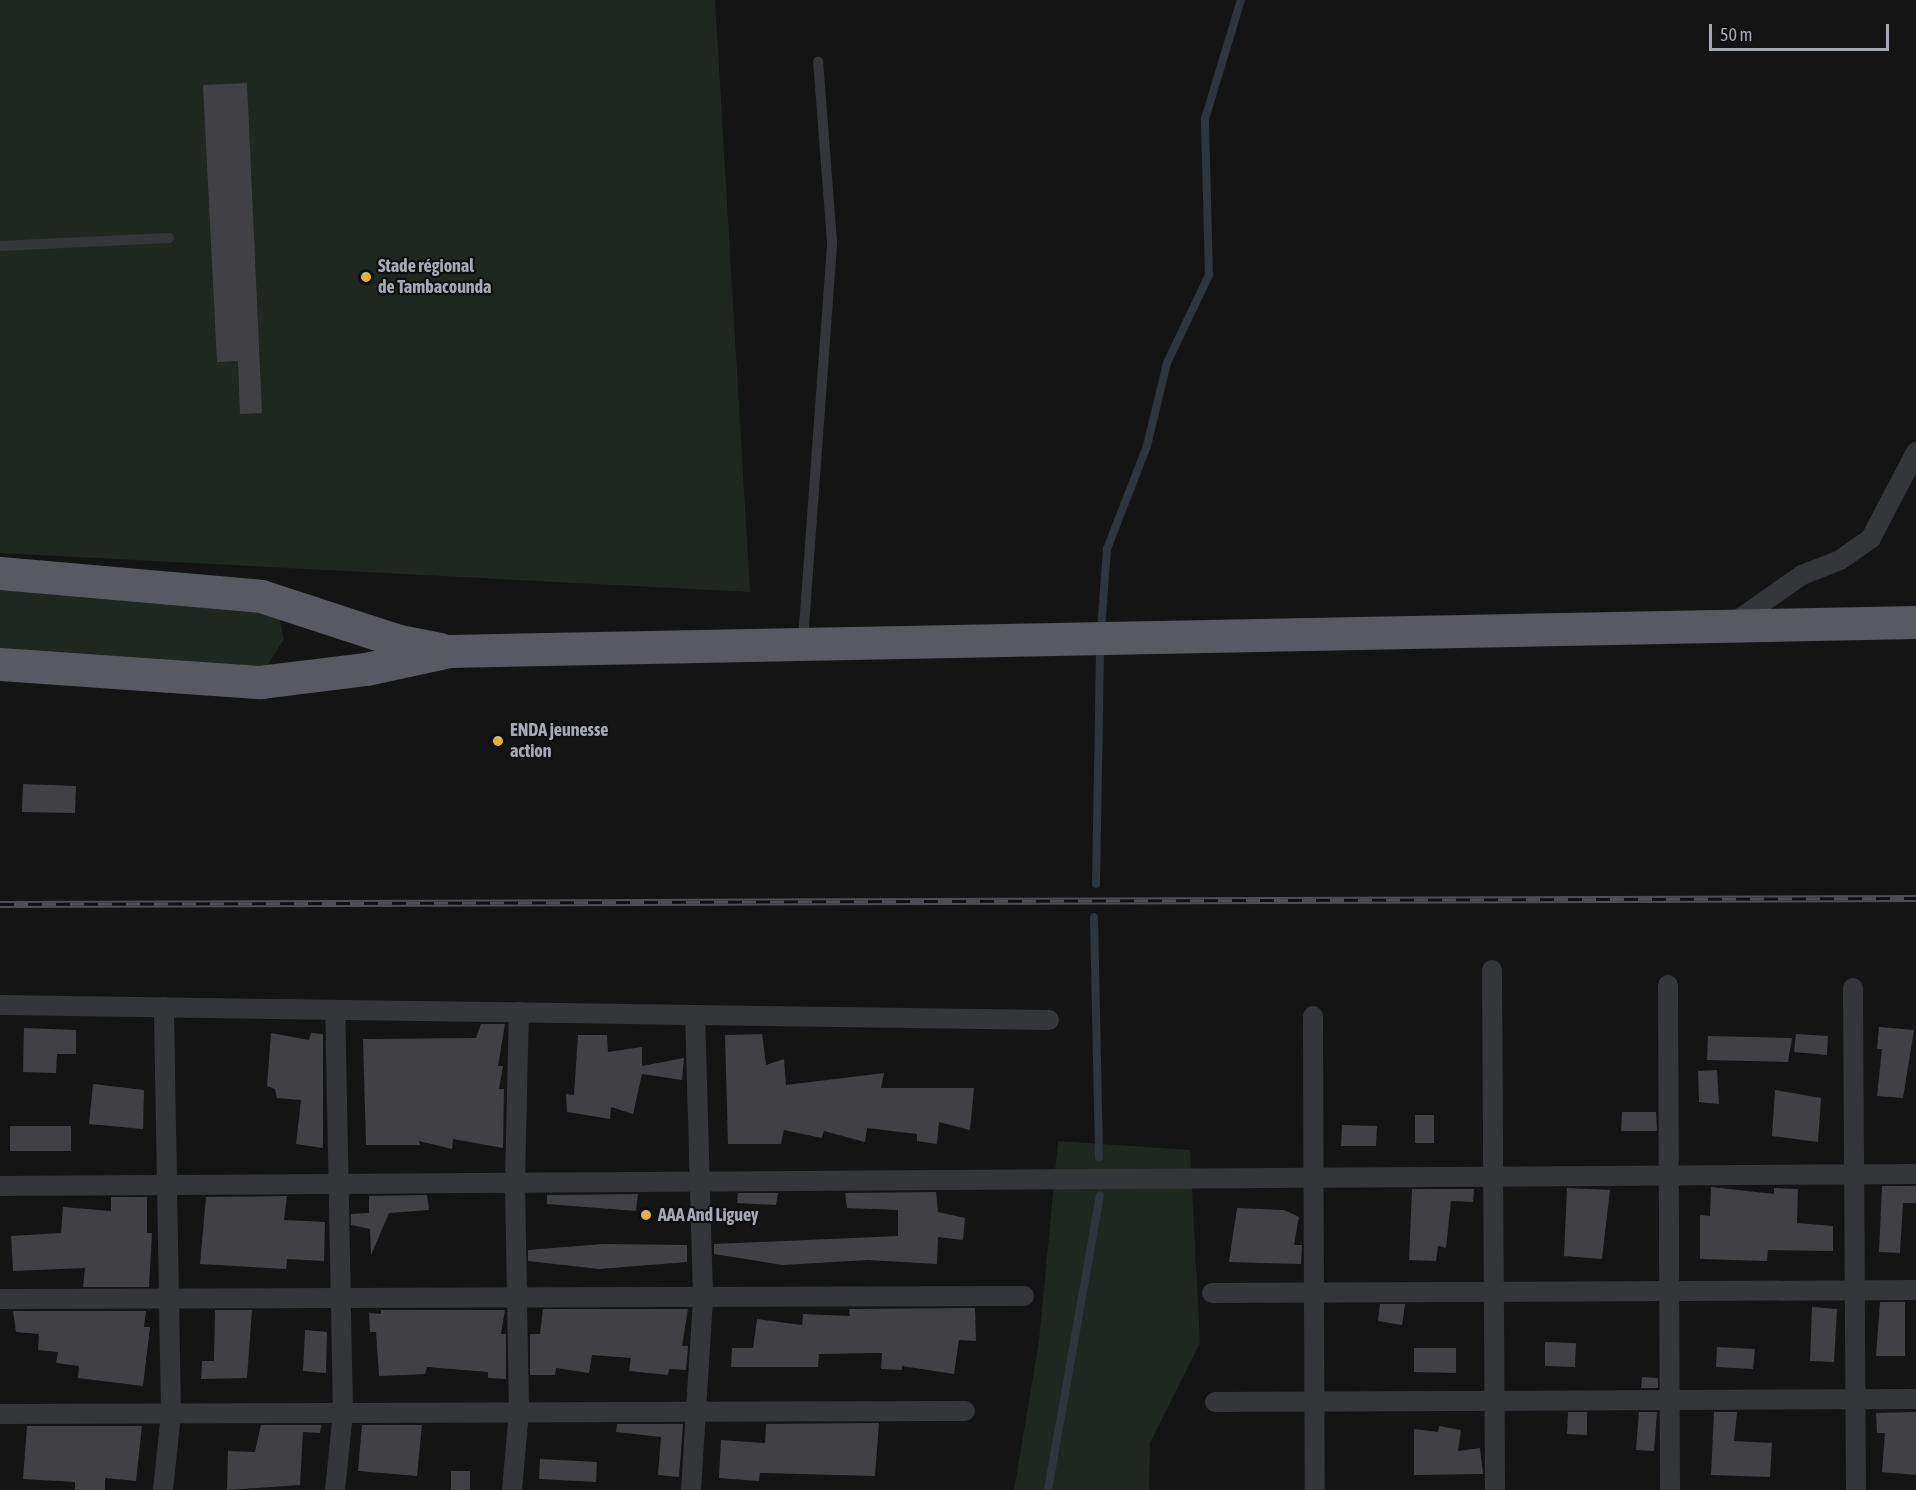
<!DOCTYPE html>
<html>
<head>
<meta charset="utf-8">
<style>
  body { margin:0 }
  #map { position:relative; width:1916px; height:1490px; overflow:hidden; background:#141415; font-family:"Asap Condensed",sans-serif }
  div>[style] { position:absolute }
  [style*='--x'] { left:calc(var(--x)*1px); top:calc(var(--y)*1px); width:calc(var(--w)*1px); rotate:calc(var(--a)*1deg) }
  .green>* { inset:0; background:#202721 }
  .stream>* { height:8px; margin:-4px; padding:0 4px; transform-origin:4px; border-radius:4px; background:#2e353d }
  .building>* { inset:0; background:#414145 }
  .service>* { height:10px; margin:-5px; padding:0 5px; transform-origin:5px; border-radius:5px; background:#35363a }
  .minor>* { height:20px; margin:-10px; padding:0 10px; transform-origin:10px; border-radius:10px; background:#35363a }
  .trunk>* { height:33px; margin:-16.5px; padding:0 16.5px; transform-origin:16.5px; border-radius:16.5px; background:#595a61 }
  .rail>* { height:7px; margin-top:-3.5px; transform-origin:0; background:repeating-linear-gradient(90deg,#0f0f10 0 14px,#4e4f54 0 28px); box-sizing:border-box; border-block:2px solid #4e4f54 }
  .dots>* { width:16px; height:16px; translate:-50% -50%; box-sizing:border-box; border:3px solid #0f0f10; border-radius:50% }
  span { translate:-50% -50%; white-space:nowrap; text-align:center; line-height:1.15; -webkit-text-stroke:4.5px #0f0f10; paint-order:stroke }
  .poi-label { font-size:18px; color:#a7aab4; font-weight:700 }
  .left { translate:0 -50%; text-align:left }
  .scale { position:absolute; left:1709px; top:24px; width:180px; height:27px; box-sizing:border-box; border:3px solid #a7aab4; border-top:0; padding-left:8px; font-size:18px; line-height:21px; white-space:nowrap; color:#a7aab4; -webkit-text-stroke:4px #0f0f10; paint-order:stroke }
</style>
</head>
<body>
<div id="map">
  <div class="green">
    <div style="clip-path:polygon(0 0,715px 0,750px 592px,0 553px)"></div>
    <div style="clip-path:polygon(0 585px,246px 601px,279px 617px,284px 639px,267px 666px,248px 671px,0 653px)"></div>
    <div style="clip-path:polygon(1058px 1141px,1190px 1150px,1200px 1343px,1150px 1443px,1149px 1490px,1014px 1490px,1039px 1341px)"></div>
  </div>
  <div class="stream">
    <div style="--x:1101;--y:630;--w:81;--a:-85.8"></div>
    <div style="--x:1107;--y:549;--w:110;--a:-68.8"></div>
    <div style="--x:1147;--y:446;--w:85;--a:-76.5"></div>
    <div style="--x:1167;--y:363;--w:98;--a:-64.5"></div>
    <div style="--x:1209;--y:275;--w:156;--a:-91.5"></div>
    <div style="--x:1205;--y:119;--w:124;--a:-73.2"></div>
    <div style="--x:1096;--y:884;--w:239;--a:-89"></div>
    <div style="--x:1094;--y:917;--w:240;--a:88.8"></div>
    <div style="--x:1048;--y:1490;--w:299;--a:-80"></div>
  </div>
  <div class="building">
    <div style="clip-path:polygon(247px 83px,262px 413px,240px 414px,238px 361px,217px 362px,203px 85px)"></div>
    <div style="clip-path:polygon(23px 784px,76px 786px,75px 813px,22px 812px)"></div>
    <div style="clip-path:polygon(481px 1024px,505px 1024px,498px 1066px,503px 1066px,499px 1089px,504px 1089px,503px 1148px,453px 1139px,452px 1149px,419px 1141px,420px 1145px,366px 1145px,363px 1039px,476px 1038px)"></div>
    <div style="clip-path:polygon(1879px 1027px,1914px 1030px,1903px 1098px,1877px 1096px,1882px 1049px,1877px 1049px)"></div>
    <div style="clip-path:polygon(24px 1028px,76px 1030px,76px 1054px,57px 1054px,56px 1073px,23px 1072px)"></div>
    <div style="clip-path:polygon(271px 1033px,309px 1040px,311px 1033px,323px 1034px,323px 1148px,296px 1144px,301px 1100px,277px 1098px,275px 1089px,267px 1086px)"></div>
    <div style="clip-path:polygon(762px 1034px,766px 1065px,784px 1059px,786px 1085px,884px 1073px,881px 1088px,974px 1088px,970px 1130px,939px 1122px,937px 1144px,917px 1141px,917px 1134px,867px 1128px,865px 1142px,824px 1131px,822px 1138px,784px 1130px,781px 1144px,728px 1144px,725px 1035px)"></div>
    <div style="clip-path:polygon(1796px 1034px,1828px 1036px,1827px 1055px,1794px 1052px)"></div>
    <div style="clip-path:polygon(578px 1035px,607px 1035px,608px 1052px,642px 1047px,642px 1066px,684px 1058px,682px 1080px,642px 1074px,633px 1114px,611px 1107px,610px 1119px,567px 1112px,566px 1094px,574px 1095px)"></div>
    <div style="clip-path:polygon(1708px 1036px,1792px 1038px,1788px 1062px,1707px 1060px)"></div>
    <div style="clip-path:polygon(1717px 1070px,1719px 1104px,1699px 1102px,1698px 1071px)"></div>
    <div style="clip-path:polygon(93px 1084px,144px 1090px,143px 1129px,89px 1124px)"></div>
    <div style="clip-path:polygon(1775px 1090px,1821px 1098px,1818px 1142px,1772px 1136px)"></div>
    <div style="clip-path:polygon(1622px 1112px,1656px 1112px,1657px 1131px,1621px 1131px)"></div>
    <div style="clip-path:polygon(1415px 1115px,1434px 1115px,1434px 1143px,1415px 1143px)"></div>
    <div style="clip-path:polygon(1342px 1125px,1377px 1126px,1376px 1146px,1341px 1146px)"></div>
    <div style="clip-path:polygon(10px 1126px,71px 1126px,71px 1151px,10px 1151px)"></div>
    <div style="clip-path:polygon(1882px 1186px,1916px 1186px,1916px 1203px,1903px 1203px,1900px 1253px,1879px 1252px)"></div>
    <div style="clip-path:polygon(1711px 1187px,1774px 1194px,1774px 1188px,1798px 1189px,1797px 1223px,1833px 1226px,1833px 1251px,1768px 1250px,1767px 1261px,1700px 1259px,1700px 1215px,1710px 1216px)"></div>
    <div style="clip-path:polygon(1567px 1188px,1610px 1190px,1602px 1259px,1564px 1256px)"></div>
    <div style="clip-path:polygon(1412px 1189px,1474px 1189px,1473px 1202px,1451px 1201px,1446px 1248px,1438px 1246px,1436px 1261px,1409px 1260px)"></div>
    <div style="clip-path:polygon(936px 1192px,938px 1212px,965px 1218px,963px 1240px,938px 1237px,937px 1264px,868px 1260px,783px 1265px,714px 1254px,714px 1244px,898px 1236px,898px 1210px,847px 1208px,845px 1193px)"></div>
    <div style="clip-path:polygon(738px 1193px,778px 1193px,776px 1205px,737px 1203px)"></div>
    <div style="clip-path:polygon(638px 1194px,636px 1211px,547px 1204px,547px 1195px)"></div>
    <div style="clip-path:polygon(427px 1195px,429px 1210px,389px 1213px,371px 1255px,370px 1229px,351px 1225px,351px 1214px,369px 1213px,369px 1196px)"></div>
    <div style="clip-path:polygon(287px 1196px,284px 1220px,325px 1222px,324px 1261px,287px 1259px,286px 1269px,200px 1264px,206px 1197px)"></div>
    <div style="clip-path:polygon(111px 1197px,147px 1197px,147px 1233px,152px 1233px,149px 1287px,83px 1287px,85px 1268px,13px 1271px,11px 1236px,61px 1233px,63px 1207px,111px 1211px)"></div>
    <div style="clip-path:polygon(1237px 1208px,1284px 1210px,1299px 1217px,1294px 1245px,1302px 1245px,1301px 1264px,1229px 1262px)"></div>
    <div style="clip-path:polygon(603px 1244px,687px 1245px,687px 1262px,599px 1269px,528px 1261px,528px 1250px)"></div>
    <div style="clip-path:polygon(1880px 1302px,1905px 1302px,1905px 1356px,1876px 1356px)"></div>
    <div style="clip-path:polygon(1380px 1304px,1405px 1304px,1402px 1325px,1378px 1321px)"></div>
    <div style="clip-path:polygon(1812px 1307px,1837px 1309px,1834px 1362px,1810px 1361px)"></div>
    <div style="clip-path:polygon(975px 1308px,976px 1341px,959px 1340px,954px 1374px,902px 1366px,902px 1370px,881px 1369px,882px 1353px,819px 1354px,818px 1367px,731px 1367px,732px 1348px,753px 1348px,757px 1319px,802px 1325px,803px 1314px,850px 1316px,849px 1309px)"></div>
    <div style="clip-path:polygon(543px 1309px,688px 1309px,682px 1346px,688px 1346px,686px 1370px,669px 1369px,668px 1375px,629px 1371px,631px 1358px,592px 1355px,589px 1373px,556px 1368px,555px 1375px,530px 1375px,530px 1334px,540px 1334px)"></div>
    <div style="clip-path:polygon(215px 1310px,252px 1310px,247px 1378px,201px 1379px,202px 1361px,214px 1361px)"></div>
    <div style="clip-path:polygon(381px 1310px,505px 1310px,501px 1334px,506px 1334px,506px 1379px,488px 1378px,488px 1372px,427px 1367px,425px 1374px,379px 1376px,376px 1332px,370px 1332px,369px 1313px,381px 1314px)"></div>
    <div style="clip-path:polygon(13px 1311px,146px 1311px,144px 1327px,150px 1327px,143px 1386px,78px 1378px,79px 1366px,56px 1363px,58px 1352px,38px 1350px,39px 1334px,16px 1332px)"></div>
    <div style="clip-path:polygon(305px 1330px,327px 1332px,326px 1373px,303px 1371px)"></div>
    <div style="clip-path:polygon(1545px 1342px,1576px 1343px,1575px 1367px,1545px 1366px)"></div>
    <div style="clip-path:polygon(1717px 1347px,1755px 1349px,1753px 1369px,1716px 1367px)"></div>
    <div style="clip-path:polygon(1414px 1348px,1456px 1348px,1456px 1373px,1414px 1372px)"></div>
    <div style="clip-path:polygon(1642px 1377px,1658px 1378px,1658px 1388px,1641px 1388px)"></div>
    <div style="clip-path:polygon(1568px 1412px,1587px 1412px,1587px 1435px,1567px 1434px)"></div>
    <div style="clip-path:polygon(1639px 1412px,1657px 1412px,1654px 1451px,1636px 1450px)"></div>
    <div style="clip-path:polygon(1714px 1412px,1737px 1412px,1734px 1441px,1772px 1443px,1770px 1477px,1711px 1475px)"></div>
    <div style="clip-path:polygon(1916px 1412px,1916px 1475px,1882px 1472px,1885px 1433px,1877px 1433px,1876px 1413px)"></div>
    <div style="clip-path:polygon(879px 1423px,875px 1476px,760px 1473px,759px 1481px,719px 1478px,721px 1440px,765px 1443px,766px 1424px)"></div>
    <div style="clip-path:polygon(617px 1424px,683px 1424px,679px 1477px,658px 1475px,661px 1437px,616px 1432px)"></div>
    <div style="clip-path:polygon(261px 1425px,321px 1425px,320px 1433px,303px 1432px,300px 1485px,227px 1490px,228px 1451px,255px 1452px)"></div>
    <div style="clip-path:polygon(362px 1425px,422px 1425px,417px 1476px,358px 1471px)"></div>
    <div style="clip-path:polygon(27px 1426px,142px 1426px,136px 1481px,105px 1478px,105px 1490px,75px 1490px,75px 1482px,23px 1479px)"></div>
    <div style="clip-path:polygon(1439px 1426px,1461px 1430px,1458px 1451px,1480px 1448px,1483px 1474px,1414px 1475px,1414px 1429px,1438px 1432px)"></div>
    <div style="clip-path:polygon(540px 1459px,597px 1462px,596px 1482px,539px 1479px)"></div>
    <div style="clip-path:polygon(451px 1471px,470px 1471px,470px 1490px,451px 1490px)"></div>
  </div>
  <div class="service">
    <div style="--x:0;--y:246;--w:169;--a:-2.7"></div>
    <div style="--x:803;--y:640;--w:399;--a:-85.8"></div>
    <div style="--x:832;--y:242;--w:181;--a:-94.4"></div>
  </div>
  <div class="minor">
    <div style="--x:1732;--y:624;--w:85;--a:-35"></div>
    <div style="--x:1802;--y:575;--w:41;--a:-21.5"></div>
    <div style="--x:1840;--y:560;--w:38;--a:-35"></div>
    <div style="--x:1871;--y:538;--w:97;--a:-62.4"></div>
    <div style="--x:1492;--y:970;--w:520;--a:89.67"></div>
    <div style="--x:1668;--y:985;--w:505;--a:89.77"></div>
    <div style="--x:1853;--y:988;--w:502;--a:89.66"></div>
    <div style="--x:0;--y:1005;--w:1049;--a:0.82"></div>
    <div style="--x:1313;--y:1016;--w:474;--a:89.8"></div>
    <div style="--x:0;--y:1186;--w:1916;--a:-0.36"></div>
    <div style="--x:1212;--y:1293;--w:704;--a:-0.24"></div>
    <div style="--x:0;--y:1299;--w:1024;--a:-0.17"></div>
    <div style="--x:1215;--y:1402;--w:701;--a:-0.25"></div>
    <div style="--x:0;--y:1414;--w:965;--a:-0.18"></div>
    <div style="--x:163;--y:1490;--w:76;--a:-84"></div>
    <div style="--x:171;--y:1414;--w:407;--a:-91"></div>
    <div style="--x:335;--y:1490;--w:77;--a:-84.1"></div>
    <div style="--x:343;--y:1413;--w:403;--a:-91.1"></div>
    <div style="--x:512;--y:1490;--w:78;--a:-84.9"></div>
    <div style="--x:519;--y:1412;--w:230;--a:-91"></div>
    <div style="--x:515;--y:1182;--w:170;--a:-88.7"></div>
    <div style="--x:691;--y:1490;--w:193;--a:-86.4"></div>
    <div style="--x:703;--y:1297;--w:282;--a:-91.6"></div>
  </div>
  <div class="trunk">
    <div style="--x:0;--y:573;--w:262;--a:5"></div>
    <div style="--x:261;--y:596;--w:145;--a:18.1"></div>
    <div style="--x:399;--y:641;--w:42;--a:11"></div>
    <div style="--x:0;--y:664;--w:261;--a:4"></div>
    <div style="--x:260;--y:682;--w:107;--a:-7"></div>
    <div style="--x:366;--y:669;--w:86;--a:-12.1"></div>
    <div style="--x:450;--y:651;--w:1466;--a:-1.13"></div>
  </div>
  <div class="rail">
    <div style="--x:0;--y:904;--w:1916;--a:-0.18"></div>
  </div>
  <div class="dots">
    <div style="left:366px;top:277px;background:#dfb341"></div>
    <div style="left:498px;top:741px;background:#dfb341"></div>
    <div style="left:646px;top:1215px;background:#dfb341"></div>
  </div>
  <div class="poi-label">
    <span class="left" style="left:378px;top:277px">Stade régional<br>de Tambacounda</span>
    <span class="left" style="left:510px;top:741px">ENDA jeunesse<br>action</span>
    <span class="left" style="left:658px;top:1215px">AAA And Liguey</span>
  </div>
  <div class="scale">50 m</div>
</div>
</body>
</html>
